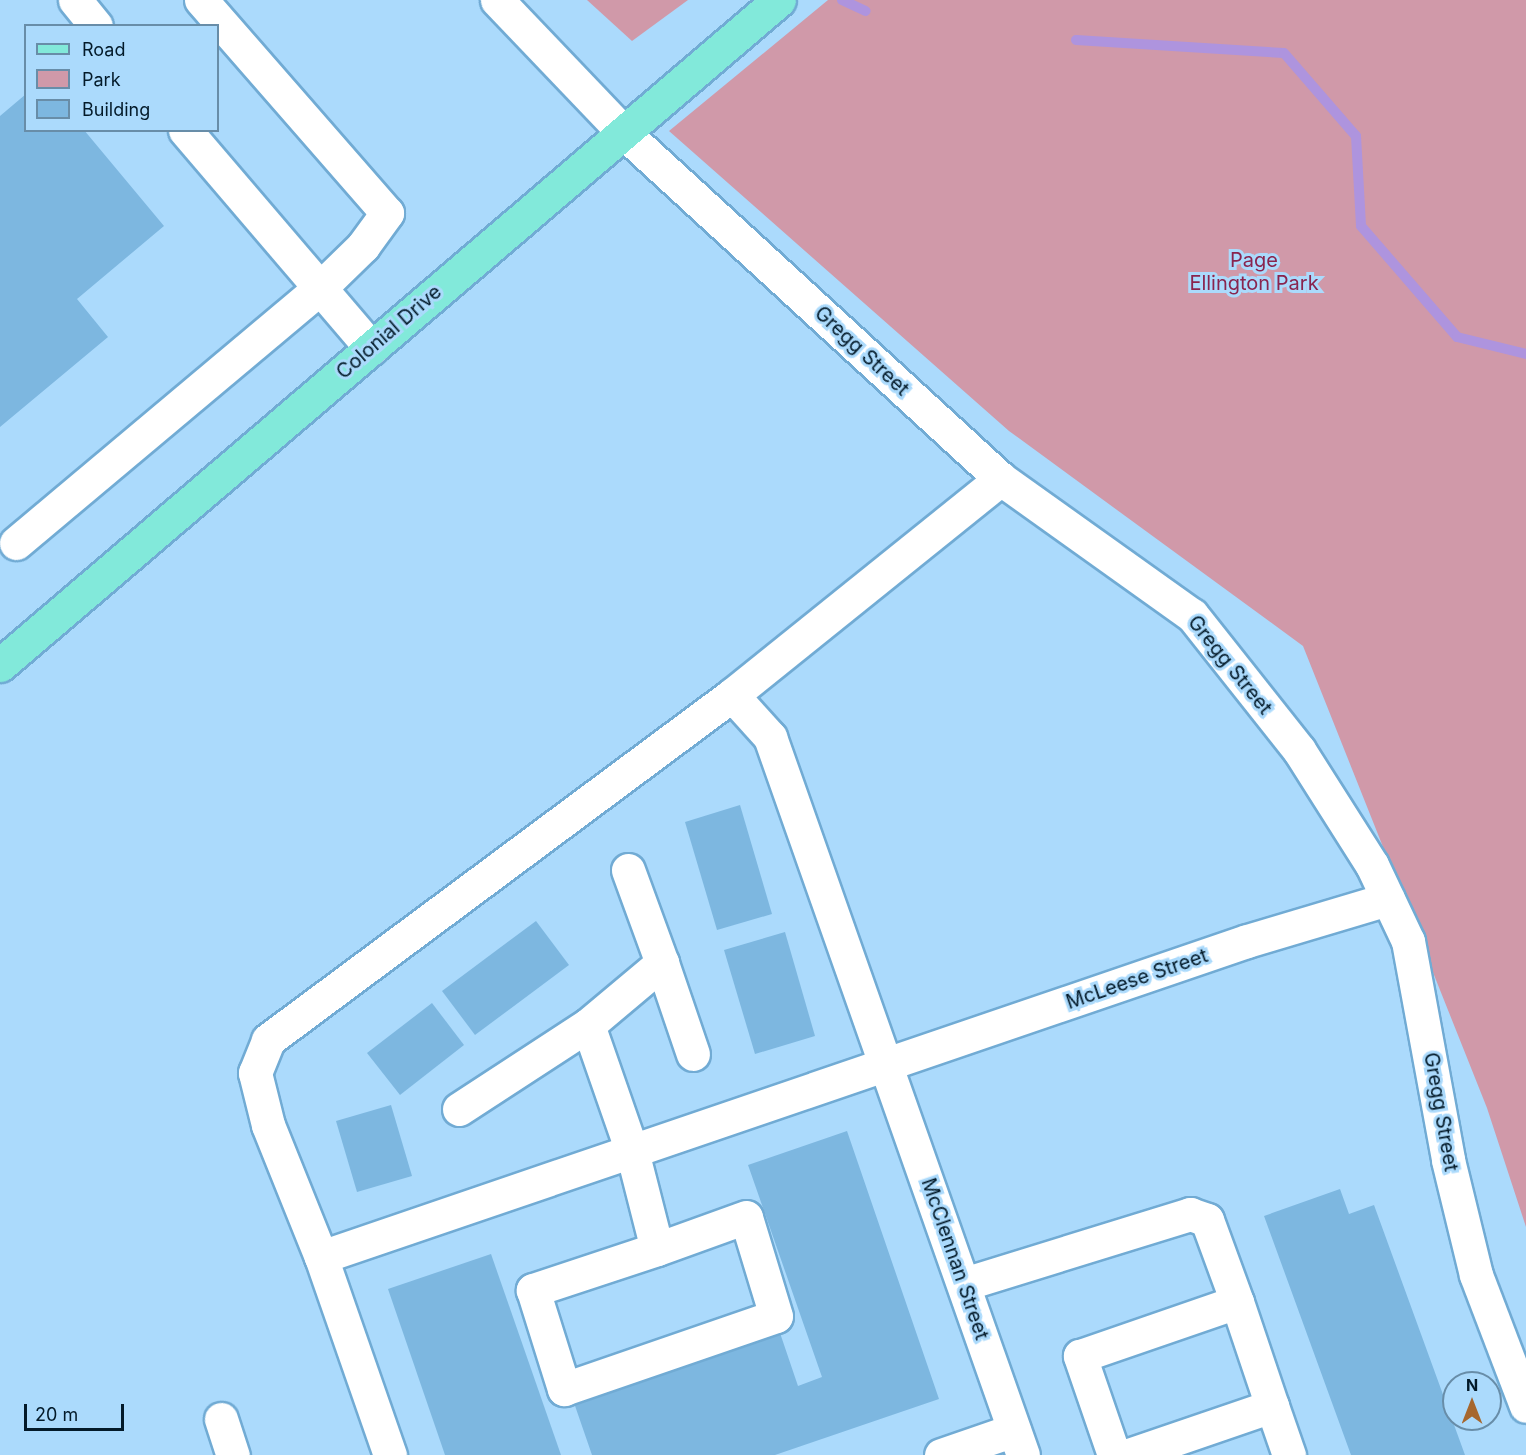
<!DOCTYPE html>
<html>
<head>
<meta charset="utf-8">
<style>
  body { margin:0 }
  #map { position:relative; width:1526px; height:1455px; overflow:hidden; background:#abdafc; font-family:Inter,sans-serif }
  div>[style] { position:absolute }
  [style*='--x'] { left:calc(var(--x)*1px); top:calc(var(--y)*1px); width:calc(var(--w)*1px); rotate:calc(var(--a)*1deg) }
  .green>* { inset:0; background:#d099a9 }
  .stream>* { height:10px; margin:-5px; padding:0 5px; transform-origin:5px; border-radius:5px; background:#ae94de }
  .building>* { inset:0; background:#7db7e0 }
  .roads { filter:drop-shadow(2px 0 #71abd4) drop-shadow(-2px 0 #71abd4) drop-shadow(0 2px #71abd4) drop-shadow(0 -2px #71abd4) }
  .minor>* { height:33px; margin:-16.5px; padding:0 16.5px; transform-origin:16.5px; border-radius:16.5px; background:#fff }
  .major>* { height:33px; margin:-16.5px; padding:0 16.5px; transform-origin:16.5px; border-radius:16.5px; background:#82e9da }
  span { translate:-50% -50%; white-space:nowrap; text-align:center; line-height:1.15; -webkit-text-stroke:6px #abdafc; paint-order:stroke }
  .park-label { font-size:20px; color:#89244e }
  .street-label { font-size:20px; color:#031a29 }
  .legend { position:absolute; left:24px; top:24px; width:195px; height:108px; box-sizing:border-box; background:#abdafc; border:2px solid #688da8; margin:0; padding:8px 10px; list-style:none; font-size:18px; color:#031a29 }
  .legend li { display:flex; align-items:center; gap:12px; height:30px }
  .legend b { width:30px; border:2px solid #688da8 }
  .north { position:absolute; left:1442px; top:1371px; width:60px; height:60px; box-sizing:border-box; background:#abdafc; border:2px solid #688da8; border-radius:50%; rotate:0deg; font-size:16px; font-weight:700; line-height:24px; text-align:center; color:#031a29 }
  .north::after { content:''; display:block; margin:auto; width:21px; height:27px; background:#a6672e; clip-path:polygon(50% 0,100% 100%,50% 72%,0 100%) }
  .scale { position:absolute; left:24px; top:1404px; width:100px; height:27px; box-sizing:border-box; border:3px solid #031a29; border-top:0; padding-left:8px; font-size:18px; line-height:21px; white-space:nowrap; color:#031a29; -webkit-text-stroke:4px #abdafc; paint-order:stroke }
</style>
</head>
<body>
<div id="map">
  <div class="green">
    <div style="clip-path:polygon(587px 0,688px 0,632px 41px)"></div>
    <div style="clip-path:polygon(828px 0,1526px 0,1526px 1227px,1487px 1108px,1303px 646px,1009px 431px,669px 131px)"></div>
  </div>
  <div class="stream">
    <div style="--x:842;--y:0;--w:26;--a:25"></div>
    <div style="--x:1076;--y:40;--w:208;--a:3.6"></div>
    <div style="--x:1284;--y:53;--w:110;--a:49.1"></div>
    <div style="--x:1356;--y:136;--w:90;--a:86.8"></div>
    <div style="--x:1361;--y:226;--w:147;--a:49.1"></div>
    <div style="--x:1457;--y:337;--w:71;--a:13.8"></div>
  </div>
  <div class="building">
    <div style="clip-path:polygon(26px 94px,26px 130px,84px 130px,164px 226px,77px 299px,108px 337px,0 427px,0 116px)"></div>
    <div style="clip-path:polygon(740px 805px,772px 914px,717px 930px,685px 822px)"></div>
    <div style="clip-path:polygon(536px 921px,569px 965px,475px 1035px,442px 991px)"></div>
    <div style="clip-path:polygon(785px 932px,815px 1036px,755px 1054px,724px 950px)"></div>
    <div style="clip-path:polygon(432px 1003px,464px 1045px,400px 1095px,367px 1053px)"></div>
    <div style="clip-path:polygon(391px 1105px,412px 1176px,357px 1192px,336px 1121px)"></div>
    <div style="clip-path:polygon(847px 1131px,939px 1399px,775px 1455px,592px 1455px,573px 1400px,779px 1330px,798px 1386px,822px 1377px,748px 1165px)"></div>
    <div style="clip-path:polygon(1340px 1189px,1349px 1214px,1374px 1205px,1465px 1455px,1351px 1455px,1264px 1216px)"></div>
    <div style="clip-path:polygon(491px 1254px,561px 1455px,445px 1455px,388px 1289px)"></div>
  </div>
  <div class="roads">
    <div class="minor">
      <div style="--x:75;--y:0;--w:33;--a:51"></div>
      <div style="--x:497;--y:0;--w:181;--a:46.3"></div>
      <div style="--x:622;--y:131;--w:515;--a:42.56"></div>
      <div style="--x:1001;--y:479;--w:234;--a:35.5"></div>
      <div style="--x:1192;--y:615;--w:172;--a:51.6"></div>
      <div style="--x:1299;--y:750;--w:136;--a:57.6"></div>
      <div style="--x:1372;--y:865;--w:84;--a:64.7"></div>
      <div style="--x:1408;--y:941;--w:223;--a:79.6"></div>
      <div style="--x:1448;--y:1160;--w:118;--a:76.3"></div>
      <div style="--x:1476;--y:1275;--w:140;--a:69.1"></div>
      <div style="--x:185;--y:130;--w:287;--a:49.5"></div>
      <div style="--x:16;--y:543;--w:395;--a:-40"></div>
      <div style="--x:319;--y:289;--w:62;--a:-44.3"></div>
      <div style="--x:363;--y:246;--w:41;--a:-54"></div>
      <div style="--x:387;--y:213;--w:283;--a:-131.1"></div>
      <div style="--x:732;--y:695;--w:57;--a:47.9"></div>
      <div style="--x:770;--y:737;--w:761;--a:70.59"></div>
      <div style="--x:662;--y:963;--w:96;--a:71.2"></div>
      <div style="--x:588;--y:1025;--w:97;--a:-40"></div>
      <div style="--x:662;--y:963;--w:99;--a:-110.1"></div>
      <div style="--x:459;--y:1109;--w:154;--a:-33.1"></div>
      <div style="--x:588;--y:1025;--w:133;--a:70.8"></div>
      <div style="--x:632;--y:1151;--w:101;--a:75.7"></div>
      <div style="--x:657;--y:1249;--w:131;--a:161.7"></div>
      <div style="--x:533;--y:1290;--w:104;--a:72.6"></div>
      <div style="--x:564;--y:1389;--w:224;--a:-19"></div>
      <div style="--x:776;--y:1316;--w:103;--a:-106.9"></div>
      <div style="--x:746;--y:1217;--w:95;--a:160.2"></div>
      <div style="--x:321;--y:1257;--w:978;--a:-18.84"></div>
      <div style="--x:1247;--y:941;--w:147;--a:-16.6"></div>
      <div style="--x:964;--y:1284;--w:237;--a:-17.2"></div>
      <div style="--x:1190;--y:1214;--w:18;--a:19"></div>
      <div style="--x:1207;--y:1220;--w:87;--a:69.9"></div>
      <div style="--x:1272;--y:1406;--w:52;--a:70.9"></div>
      <div style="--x:221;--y:1419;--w:38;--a:72"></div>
      <div style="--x:390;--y:1455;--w:210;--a:-109.2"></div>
      <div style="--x:321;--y:1257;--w:142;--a:-111.9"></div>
      <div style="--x:268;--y:1125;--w:54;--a:-104"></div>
      <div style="--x:255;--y:1073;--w:35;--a:-68"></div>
      <div style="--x:268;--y:1040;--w:578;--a:-36.63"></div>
      <div style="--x:732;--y:695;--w:345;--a:-38.8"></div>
      <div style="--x:941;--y:1455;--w:77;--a:-18.9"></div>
      <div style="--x:1114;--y:1455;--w:105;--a:-109"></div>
      <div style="--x:1080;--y:1356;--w:166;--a:-19"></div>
      <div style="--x:1237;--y:1302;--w:110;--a:71.4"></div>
      <div style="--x:1272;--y:1406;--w:151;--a:161.1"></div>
    </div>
    <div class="major">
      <div style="--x:0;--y:665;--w:1024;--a:-40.49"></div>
    </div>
  </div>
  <div class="park-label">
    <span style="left:1254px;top:272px">Page<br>Ellington Park</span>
  </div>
  <div class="street-label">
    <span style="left:389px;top:332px;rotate:-41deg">Colonial Drive</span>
    <span style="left:862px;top:351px;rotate:43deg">Gregg Street</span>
    <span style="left:1230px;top:665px;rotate:51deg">Gregg Street</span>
    <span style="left:1137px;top:979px;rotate:-19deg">McLeese Street</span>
    <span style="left:1441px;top:1112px;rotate:80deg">Gregg Street</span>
    <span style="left:955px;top:1259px;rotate:71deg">McClennan Street</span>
  </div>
  <ul class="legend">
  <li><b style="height:8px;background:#82e9da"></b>Road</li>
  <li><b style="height:16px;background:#d099a9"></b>Park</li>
  <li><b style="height:16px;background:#7db7e0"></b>Building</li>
  </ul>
  <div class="north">N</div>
  <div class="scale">20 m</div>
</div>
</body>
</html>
